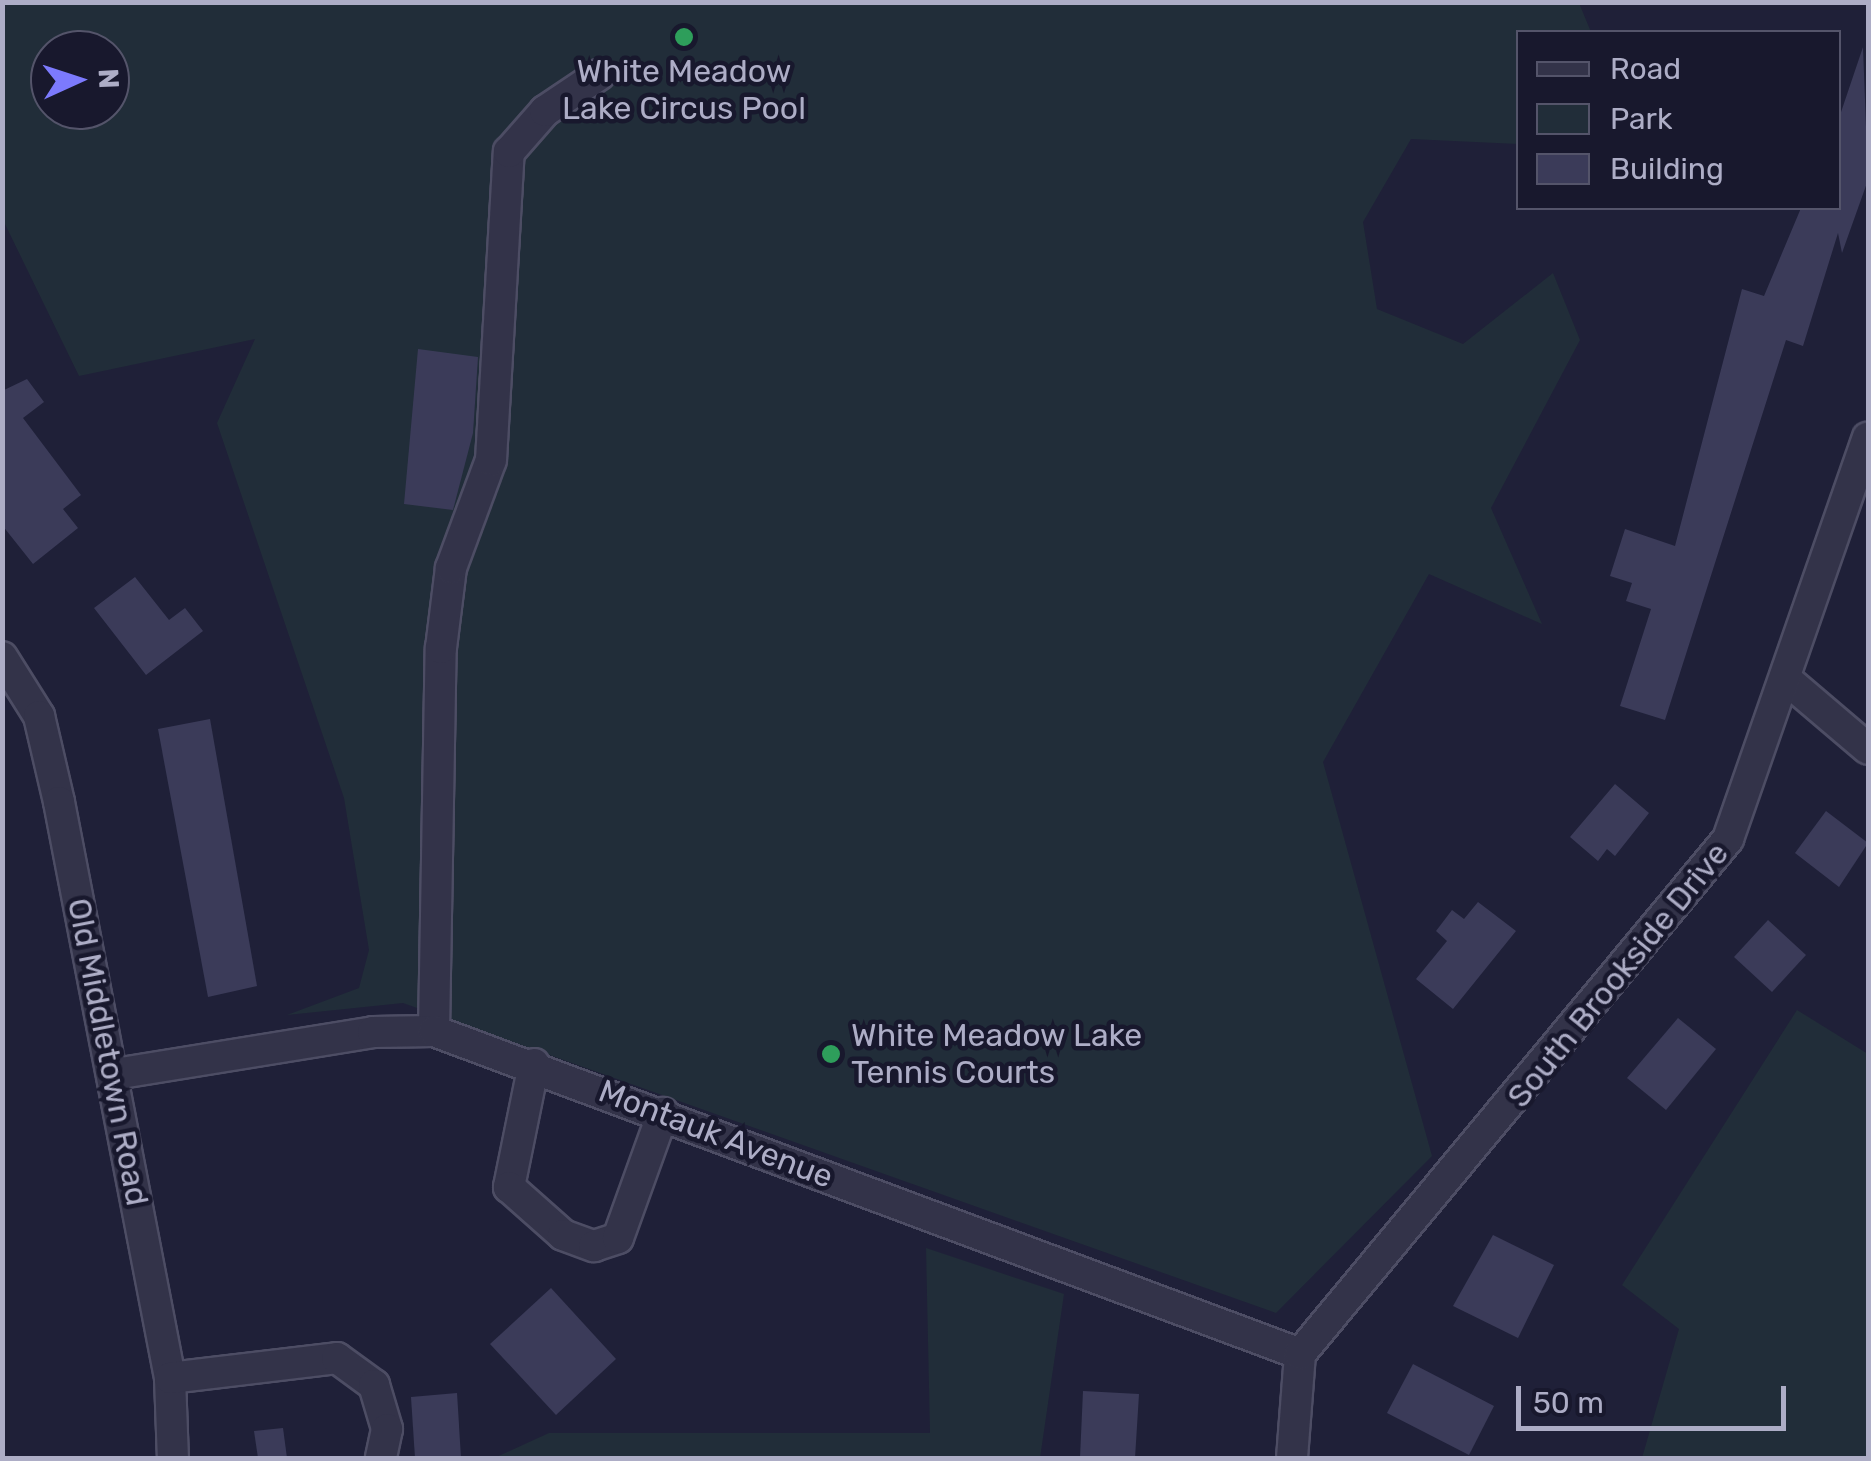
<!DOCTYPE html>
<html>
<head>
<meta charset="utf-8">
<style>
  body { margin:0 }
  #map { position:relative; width:1871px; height:1461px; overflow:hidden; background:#1f2038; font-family:Rubik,sans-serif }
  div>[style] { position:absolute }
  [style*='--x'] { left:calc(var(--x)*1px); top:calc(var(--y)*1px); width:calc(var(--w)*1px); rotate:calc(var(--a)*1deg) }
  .green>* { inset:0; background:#212d39 }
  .building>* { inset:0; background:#3b3b59 }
  .roads { filter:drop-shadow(2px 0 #4d4d64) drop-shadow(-2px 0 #4d4d64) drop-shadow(0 2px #4d4d64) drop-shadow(0 -2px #4d4d64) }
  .minor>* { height:30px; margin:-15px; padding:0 15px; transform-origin:15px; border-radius:15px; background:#333349 }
  .dots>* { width:28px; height:28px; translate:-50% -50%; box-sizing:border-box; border:5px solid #18182d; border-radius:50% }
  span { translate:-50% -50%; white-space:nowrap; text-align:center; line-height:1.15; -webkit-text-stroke:9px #18182d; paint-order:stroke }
  .poi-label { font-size:32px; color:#adadc6 }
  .left { translate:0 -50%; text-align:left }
  .street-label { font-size:32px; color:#adadc6 }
  .frame { position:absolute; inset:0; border:5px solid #adadc6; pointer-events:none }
  .legend { position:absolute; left:1516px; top:30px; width:325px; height:180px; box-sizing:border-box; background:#18182d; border:2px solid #54546a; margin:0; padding:12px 18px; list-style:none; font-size:30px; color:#adadc6 }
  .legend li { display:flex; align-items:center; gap:20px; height:50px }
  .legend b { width:50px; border:2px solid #54546a }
  .north { position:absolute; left:30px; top:30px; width:100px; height:100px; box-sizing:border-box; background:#18182d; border:2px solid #54546a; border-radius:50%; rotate:87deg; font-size:28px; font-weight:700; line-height:40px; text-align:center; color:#adadc6 }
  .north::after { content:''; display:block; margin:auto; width:35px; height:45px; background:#7c7afd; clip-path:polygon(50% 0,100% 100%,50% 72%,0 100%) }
  .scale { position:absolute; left:1516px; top:1386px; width:270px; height:45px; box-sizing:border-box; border:5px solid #adadc6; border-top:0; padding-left:12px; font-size:30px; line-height:35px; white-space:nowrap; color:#adadc6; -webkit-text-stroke:8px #18182d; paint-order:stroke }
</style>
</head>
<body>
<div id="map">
  <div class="green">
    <div style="clip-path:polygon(evenodd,3px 3px,1579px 3px,1591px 32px,1518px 32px,1518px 144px,1411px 139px,1363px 222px,1377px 309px,1463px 344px,1553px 273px,1580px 340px,1491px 508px,1542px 624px,1429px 574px,1323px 762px,1432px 1156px,1276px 1313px,403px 1003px,287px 1015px,359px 988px,369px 950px,344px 798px,217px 423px,255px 339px,79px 376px,3px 220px,3px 3px,50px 50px,110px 50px,110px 110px,50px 110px,50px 50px)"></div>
    <div style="clip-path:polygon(1797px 1010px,1868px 1054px,1868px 1458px,1642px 1458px,1679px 1329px,1622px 1285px)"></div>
    <div style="clip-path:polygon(926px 1248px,1064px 1294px,1040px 1458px,494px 1458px,549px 1433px,930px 1433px)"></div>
  </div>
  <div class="building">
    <div style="clip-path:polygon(1863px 47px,1868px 180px,1842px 253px,1838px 233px,1803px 346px,1786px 340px,1665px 720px,1620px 706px,1651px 609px,1626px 601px,1632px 583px,1610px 576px,1625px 529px,1675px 546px,1742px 289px,1764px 296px,1801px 208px,1838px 208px,1838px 121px)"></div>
    <div style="clip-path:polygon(418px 349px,478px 357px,473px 433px,453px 510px,404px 504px)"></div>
    <div style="clip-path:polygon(27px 379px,44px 402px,23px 418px,81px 495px,63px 509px,78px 528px,33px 564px,2px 525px,2px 391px)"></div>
    <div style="clip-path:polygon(135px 577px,169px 620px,185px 608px,203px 631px,146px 675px,94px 608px)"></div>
    <div style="clip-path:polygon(210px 719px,257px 986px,208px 997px,158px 729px)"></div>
    <div style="clip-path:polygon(1615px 784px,1649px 813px,1615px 856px,1607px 849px,1598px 861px,1570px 837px)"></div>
    <div style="clip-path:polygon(1826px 811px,1868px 843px,1839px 887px,1795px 853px)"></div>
    <div style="clip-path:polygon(1478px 902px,1516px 931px,1453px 1009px,1416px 979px,1447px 941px,1436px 931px,1452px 910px,1464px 919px)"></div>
    <div style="clip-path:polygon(1768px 920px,1806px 955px,1772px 992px,1734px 957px)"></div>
    <div style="clip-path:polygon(1678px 1018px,1716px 1049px,1666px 1110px,1627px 1078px)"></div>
    <div style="clip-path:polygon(1493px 1235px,1554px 1265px,1518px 1338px,1453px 1306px)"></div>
    <div style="clip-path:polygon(551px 1288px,616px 1359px,556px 1415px,490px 1344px)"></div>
    <div style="clip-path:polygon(1413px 1364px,1494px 1406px,1469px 1455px,1387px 1413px)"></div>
    <div style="clip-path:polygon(1083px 1391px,1139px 1394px,1135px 1458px,1080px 1458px)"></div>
    <div style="clip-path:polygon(457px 1393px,461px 1458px,415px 1458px,411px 1397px)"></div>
    <div style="clip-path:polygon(283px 1428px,287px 1458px,258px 1458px,254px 1431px)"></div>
  </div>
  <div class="roads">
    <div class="minor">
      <div style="--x:2;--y:657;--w:70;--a:57.9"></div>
      <div style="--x:39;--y:716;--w:88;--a:76.9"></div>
      <div style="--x:59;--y:802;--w:587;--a:79.09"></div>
      <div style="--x:170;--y:1378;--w:80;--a:87.9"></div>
      <div style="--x:1787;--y:680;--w:106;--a:40.4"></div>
      <div style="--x:434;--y:1031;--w:383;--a:-89"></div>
      <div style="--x:441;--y:648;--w:81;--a:-82.9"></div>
      <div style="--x:451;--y:568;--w:115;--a:-69.7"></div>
      <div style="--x:491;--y:460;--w:309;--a:-86.7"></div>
      <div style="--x:509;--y:152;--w:55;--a:-48.7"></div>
      <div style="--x:545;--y:111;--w:66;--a:-33.9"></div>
      <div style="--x:534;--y:1064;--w:126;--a:101.5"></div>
      <div style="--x:509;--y:1187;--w:72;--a:41.6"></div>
      <div style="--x:563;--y:1235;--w:33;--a:20"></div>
      <div style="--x:594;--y:1246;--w:25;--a:-18"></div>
      <div style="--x:618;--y:1238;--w:133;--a:-70.2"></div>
      <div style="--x:115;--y:1074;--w:261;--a:-9.2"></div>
      <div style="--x:373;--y:1032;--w:61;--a:-0.9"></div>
      <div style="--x:434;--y:1031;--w:924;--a:20.45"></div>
      <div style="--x:170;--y:1378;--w:168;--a:-6.8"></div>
      <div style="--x:337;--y:1358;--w:46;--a:36.1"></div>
      <div style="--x:374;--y:1385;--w:46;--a:73.5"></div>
      <div style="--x:387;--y:1429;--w:30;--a:102"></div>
      <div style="--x:1292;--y:1458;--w:104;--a:-85.6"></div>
      <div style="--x:1300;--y:1354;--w:670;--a:-50.27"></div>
      <div style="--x:1728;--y:839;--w:425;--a:-70.8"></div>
    </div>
  </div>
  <div class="dots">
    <div style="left:684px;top:37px;background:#2e9e5b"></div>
    <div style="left:831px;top:1054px;background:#2e9e5b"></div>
  </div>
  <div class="poi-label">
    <span style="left:684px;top:90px">White Meadow<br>Lake Circus Pool</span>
    <span class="left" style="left:851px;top:1054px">White Meadow Lake<br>Tennis Courts</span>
  </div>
  <div class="street-label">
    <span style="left:1618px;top:975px;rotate:-51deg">South Brookside Drive</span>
    <span style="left:108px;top:1052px;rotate:79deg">Old Middletown Road</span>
    <span style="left:716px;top:1134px;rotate:21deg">Montauk Avenue</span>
  </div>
  <div class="frame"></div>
  <ul class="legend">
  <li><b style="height:12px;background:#333349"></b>Road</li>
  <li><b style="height:28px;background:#212d39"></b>Park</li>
  <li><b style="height:28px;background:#3b3b59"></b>Building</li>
  </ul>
  <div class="north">N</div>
  <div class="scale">50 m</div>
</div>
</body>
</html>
